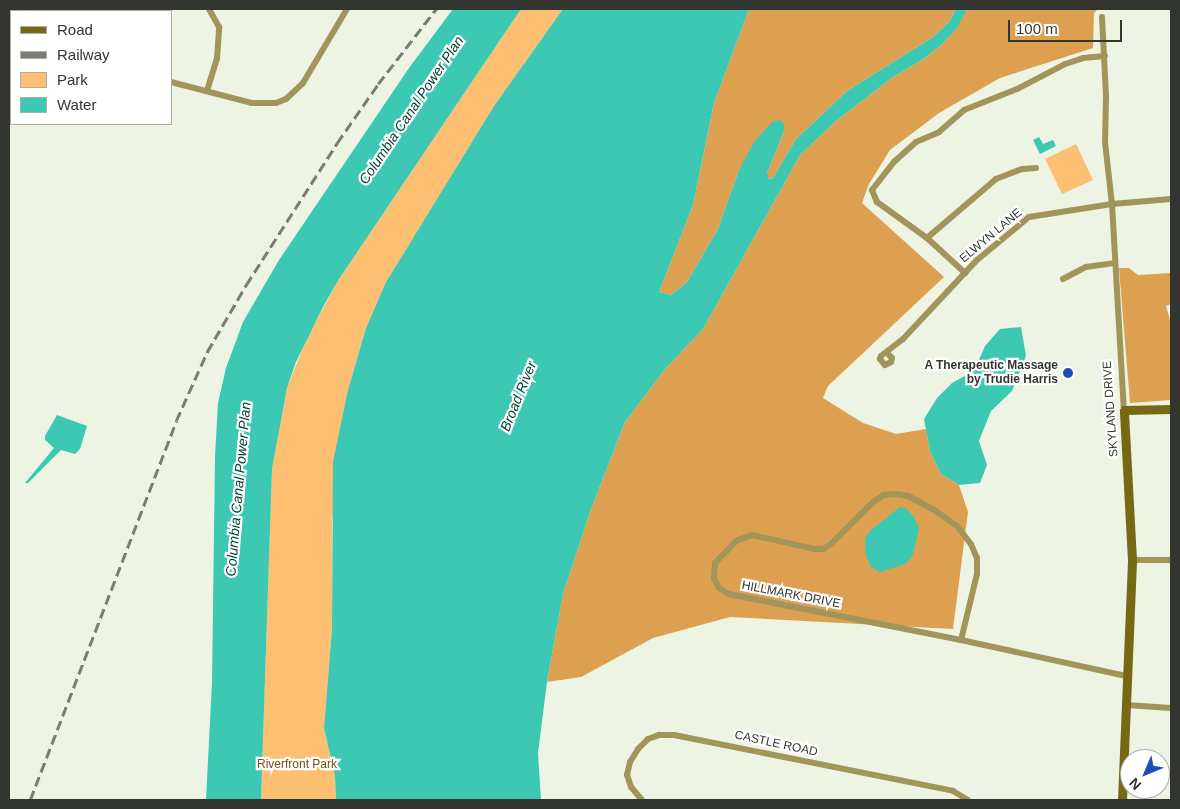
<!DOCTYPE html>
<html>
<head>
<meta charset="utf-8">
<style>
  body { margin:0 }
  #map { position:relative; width:1180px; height:809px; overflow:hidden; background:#edf4e4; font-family:Helvetica,sans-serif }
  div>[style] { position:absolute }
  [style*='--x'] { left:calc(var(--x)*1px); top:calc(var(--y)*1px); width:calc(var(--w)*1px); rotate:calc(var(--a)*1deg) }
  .green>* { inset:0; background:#fdbf71 }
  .forest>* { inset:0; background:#dda050 }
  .water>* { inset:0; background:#3cc8b3 }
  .street>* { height:6px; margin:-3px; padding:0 3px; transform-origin:3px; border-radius:3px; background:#a19559 }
  .secondary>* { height:9px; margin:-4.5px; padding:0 4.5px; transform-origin:4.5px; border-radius:4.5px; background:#776816 }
  .rail>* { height:2.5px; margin-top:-1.25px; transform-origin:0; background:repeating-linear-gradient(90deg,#797d74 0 10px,transparent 0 15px) }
  .dots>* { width:14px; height:14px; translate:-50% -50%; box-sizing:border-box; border:2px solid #fff; border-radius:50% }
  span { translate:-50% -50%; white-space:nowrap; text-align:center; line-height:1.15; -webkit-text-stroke:4.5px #fff; paint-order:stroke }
  .street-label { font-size:12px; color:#333530 }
  .poi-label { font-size:12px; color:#333530; font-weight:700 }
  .right { translate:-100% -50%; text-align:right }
  .park-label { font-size:12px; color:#774e12 }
  .water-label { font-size:14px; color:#004038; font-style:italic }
  .frame { position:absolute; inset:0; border:10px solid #333530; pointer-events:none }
  .legend { position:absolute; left:10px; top:10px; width:162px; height:115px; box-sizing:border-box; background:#fff; border:1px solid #adaeac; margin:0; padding:6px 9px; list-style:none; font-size:15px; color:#333530 }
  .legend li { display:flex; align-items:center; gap:10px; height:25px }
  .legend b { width:25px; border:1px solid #adaeac }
  .north { position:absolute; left:1120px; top:749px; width:50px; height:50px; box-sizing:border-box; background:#fff; border:1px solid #adaeac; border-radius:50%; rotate:225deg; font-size:14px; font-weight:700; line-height:20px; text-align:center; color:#333530 }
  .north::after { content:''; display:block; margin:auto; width:18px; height:22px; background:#1e4dba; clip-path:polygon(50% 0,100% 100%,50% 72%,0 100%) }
  .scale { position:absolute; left:1008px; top:20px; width:114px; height:22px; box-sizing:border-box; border:2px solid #333530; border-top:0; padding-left:6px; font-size:15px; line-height:18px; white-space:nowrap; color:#333530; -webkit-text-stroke:4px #fff; paint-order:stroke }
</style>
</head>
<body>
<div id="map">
  <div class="green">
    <div style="clip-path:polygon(521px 9px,563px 9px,494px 106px,386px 282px,366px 328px,348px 390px,332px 520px,332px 628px,324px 728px,335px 776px,336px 800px,261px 800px,272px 469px,287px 388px,307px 338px,339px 279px)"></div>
    <div style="clip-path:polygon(1076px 144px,1093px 180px,1062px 194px,1045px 159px)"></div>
  </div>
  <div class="forest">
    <div style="clip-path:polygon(749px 9px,956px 9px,949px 22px,933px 37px,847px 91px,796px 139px,773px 178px,767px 179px,767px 173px,784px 131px,784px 124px,739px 170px,718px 229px,687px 282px,671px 295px,659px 292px,693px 205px,714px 103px)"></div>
    <div style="clip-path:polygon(967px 9px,1098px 9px,1094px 13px,1093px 48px,1000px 78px,939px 113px,890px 150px,869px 184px,862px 203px,944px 277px,828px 386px,823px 398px,863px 423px,896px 434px,926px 429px,930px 451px,941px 474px,959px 485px,968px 512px,953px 629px,730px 617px,653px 638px,581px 677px,547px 682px,563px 594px,591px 509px,625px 422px,665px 369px,703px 329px,800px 155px,836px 121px,893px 77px,925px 58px,942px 44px,955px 30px)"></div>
    <div style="clip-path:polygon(1119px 268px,1129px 268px,1138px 275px,1171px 273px,1171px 304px,1166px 306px,1171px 323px,1171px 400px,1130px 403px)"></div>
  </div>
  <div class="water">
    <div style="clip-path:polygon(35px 9px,78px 9px,79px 11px,35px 11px)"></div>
    <div style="clip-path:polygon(453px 9px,521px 9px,339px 279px,323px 307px,296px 362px,287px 388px,272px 469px,261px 800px,206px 800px,212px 682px,215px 456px,218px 403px,226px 368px,243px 322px,279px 260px,409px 68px)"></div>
    <div style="clip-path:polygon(563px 9px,749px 9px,714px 103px,693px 205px,659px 292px,671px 295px,687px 282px,718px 229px,739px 170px,754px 142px,772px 122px,780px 120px,784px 124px,784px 131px,767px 173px,769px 179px,773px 178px,796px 139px,847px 91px,933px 37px,949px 22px,956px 9px,967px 9px,957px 28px,942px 44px,925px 58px,893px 77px,836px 121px,800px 155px,703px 329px,665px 369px,625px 422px,591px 509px,563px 594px,547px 682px,538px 753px,541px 800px,336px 800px,335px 776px,324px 728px,332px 628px,333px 462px,348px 390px,366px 328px,386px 282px,494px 106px)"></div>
    <div style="clip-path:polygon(1039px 137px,1043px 144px,1053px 140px,1056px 146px,1040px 154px,1033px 140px)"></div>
    <div style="clip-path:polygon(1021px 327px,1026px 356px,1012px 391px,991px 411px,979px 441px,987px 465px,980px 483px,959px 485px,941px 474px,930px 451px,924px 419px,937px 398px,952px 383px,974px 371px,985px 346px,1000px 329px)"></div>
    <div style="clip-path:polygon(57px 415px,87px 426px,80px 449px,75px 454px,61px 450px,28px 483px,25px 483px,54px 448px,45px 440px,45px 436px)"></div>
    <div style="clip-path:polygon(900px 507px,906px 508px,914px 517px,919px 528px,915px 546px,912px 557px,905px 564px,880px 572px,871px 567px,866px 556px,865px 538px,871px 530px)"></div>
  </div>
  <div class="street">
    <div style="--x:1102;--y:17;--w:79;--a:87.1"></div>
    <div style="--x:1106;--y:96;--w:46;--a:91.2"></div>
    <div style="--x:1105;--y:142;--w:62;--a:83.6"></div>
    <div style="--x:1112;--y:204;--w:206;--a:86.7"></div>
    <div style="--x:9;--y:24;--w:2;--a:27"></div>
    <div style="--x:171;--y:82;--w:84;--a:14.5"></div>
    <div style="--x:252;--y:103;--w:24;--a:0"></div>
    <div style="--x:276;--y:103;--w:11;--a:-22"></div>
    <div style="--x:286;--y:99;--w:23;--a:-43"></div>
    <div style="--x:303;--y:83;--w:86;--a:-59.3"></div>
    <div style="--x:207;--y:91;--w:34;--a:-73"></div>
    <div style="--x:217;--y:59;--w:32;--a:-86"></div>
    <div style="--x:219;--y:27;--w:21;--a:-119"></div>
    <div style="--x:1036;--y:168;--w:14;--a:176"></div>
    <div style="--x:1022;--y:169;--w:28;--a:159"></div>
    <div style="--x:996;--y:179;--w:91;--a:139.5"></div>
    <div style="--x:927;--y:238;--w:62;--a:-144.2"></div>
    <div style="--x:877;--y:202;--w:13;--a:-113"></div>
    <div style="--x:872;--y:190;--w:37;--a:-52"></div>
    <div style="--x:895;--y:161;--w:28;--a:-42"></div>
    <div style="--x:916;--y:142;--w:25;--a:-23"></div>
    <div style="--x:939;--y:132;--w:33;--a:-41"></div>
    <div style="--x:964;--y:110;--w:57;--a:-21.6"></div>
    <div style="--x:1017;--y:89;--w:54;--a:-27.5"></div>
    <div style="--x:1065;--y:64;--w:19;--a:-18"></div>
    <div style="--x:1083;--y:58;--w:22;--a:-5"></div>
    <div style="--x:927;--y:238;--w:52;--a:42.6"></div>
    <div style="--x:1063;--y:279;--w:26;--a:-28"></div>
    <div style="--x:1086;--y:267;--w:28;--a:-8"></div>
    <div style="--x:887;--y:353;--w:7;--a:45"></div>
    <div style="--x:892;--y:358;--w:4;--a:104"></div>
    <div style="--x:891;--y:362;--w:7;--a:153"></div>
    <div style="--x:885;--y:365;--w:8;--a:-130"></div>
    <div style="--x:880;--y:359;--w:3;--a:-72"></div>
    <div style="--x:881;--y:356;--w:28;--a:-38"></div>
    <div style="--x:903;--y:339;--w:108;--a:-46.9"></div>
    <div style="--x:977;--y:260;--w:67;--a:-39.6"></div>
    <div style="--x:1029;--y:217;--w:84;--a:-8.9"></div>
    <div style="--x:1112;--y:204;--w:59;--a:-4.8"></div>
    <div style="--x:896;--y:494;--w:12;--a:9"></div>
    <div style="--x:908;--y:496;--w:32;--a:28"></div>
    <div style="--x:936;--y:511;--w:27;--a:36"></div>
    <div style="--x:958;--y:527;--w:21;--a:53"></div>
    <div style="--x:971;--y:544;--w:15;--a:67"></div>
    <div style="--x:977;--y:558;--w:16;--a:90"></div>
    <div style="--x:977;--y:574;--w:68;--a:103.6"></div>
    <div style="--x:961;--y:640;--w:237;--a:-168.8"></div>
    <div style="--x:729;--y:594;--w:12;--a:-149"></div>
    <div style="--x:719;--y:588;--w:11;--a:-117"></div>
    <div style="--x:714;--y:578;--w:15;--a:-86"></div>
    <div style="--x:715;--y:563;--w:30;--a:-46"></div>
    <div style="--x:736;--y:541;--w:17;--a:-21"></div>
    <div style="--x:752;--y:535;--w:65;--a:12.5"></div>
    <div style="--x:815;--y:549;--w:8;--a:0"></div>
    <div style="--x:823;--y:549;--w:9;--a:-32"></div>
    <div style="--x:831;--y:544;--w:59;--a:-45"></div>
    <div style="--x:873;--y:502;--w:13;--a:-32"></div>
    <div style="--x:884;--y:495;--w:12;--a:-5"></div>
    <div style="--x:1132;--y:560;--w:39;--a:0"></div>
    <div style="--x:961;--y:640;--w:169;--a:12.3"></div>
    <div style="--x:1126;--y:705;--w:45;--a:3.8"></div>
    <div style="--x:642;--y:800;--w:17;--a:-130"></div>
    <div style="--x:631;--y:787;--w:13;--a:-108"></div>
    <div style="--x:627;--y:775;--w:13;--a:-77"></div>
    <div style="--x:630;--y:762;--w:15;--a:-58"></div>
    <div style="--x:638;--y:749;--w:14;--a:-45"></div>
    <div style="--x:648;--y:739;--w:12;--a:-20"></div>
    <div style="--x:659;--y:735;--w:15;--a:0"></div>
    <div style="--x:674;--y:735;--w:285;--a:11.3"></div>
    <div style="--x:953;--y:791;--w:17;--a:31"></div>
  </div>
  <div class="secondary">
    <div style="--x:1122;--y:800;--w:240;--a:-87.6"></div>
    <div style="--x:1132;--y:560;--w:150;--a:-93.1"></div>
    <div style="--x:1124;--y:410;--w:47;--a:-1.2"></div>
  </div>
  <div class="rail">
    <div style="--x:30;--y:800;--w:406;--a:-68.9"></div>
    <div style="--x:176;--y:421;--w:76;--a:-65.8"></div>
    <div style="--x:207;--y:352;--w:78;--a:-59.8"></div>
    <div style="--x:246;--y:285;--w:169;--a:-57.3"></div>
    <div style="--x:337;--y:143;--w:72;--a:-55.2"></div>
    <div style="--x:378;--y:84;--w:95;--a:-52.3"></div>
  </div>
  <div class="dots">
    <div style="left:1068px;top:373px;background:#1e4dba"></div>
  </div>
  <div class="street-label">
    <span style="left:991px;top:236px;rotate:-40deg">ELWYN LANE</span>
    <span style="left:1111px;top:409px;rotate:-94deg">SKYLAND DRIVE</span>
    <span style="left:791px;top:595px;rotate:11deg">HILLMARK DRIVE</span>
    <span style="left:776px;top:744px;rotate:12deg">CASTLE ROAD</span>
  </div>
  <div class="poi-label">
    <span class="right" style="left:1058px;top:373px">A Therapeutic Massage<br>by Trudie Harris</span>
  </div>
  <div class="park-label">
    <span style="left:297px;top:765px">Riverfront Park</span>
  </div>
  <div class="water-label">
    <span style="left:411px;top:110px;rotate:-56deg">Columbia Canal Power Plan</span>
    <span style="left:518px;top:396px;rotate:-68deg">Broad River</span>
    <span style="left:238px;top:489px;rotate:-85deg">Columbia Canal Power Plan</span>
  </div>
  <div class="frame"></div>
  <ul class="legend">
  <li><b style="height:6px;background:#776816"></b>Road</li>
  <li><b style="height:6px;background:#797d74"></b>Railway</li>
  <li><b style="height:14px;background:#fdbf71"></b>Park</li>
  <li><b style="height:14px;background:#3cc8b3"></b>Water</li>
  </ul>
  <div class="north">N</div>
  <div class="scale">100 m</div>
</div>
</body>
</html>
